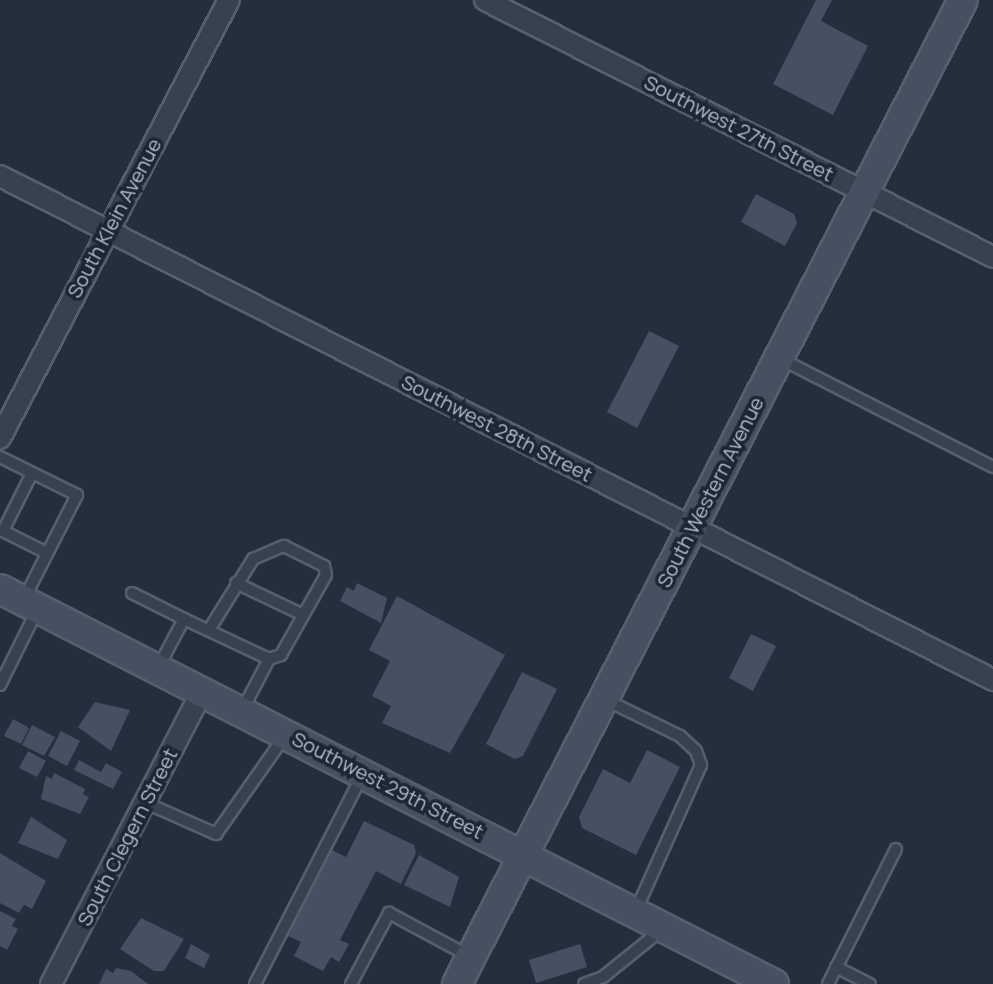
<!DOCTYPE html>
<html>
<head>
<meta charset="utf-8">
<style>
  body { margin:0 }
  #map { position:relative; width:993px; height:984px; overflow:hidden; background:#242f3e; font-family:Manrope,sans-serif }
  div>[style] { position:absolute }
  [style*='--x'] { left:calc(var(--x)*1px); top:calc(var(--y)*1px); width:calc(var(--w)*1px); rotate:calc(var(--a)*1deg) }
  .building>* { inset:0; background:#455162 }
  .roads { filter:drop-shadow(2px 0 #565f6c) drop-shadow(-2px 0 #565f6c) drop-shadow(0 2px #565f6c) drop-shadow(0 -2px #565f6c) }
  .service>* { height:10px; margin:-5px; padding:0 5px; transform-origin:5px; border-radius:5px; background:#38414e }
  .minor>* { height:20px; margin:-10px; padding:0 10px; transform-origin:10px; border-radius:10px; background:#38414e }
  .secondary>* { height:28px; margin:-14px; padding:0 14px; transform-origin:14px; border-radius:14px; background:#465061 }
  span { translate:-50% -50%; white-space:nowrap; text-align:center; line-height:1.15; -webkit-text-stroke:7px #1d2633; paint-order:stroke }
  .street-label { font-size:20px; color:#b4bcc9 }
</style>
</head>
<body>
<div id="map">
  <div class="building">
    <div style="clip-path:polygon(816px 0,832px 0,821px 21px,868px 46px,833px 115px,773px 84px)"></div>
    <div style="clip-path:polygon(756px 194px,794px 214px,797px 223px,785px 246px,741px 222px)"></div>
    <div style="clip-path:polygon(649px 331px,679px 346px,637px 428px,607px 412px)"></div>
    <div style="clip-path:polygon(357px 583px,387px 598px,381px 623px,340px 601px,347px 587px,354px 591px)"></div>
    <div style="clip-path:polygon(397px 596px,505px 655px,450px 753px,382px 723px,391px 706px,372px 696px,390px 661px,369px 650px)"></div>
    <div style="clip-path:polygon(751px 634px,776px 646px,753px 691px,729px 678px)"></div>
    <div style="clip-path:polygon(522px 672px,557px 689px,523px 756px,515px 759px,486px 744px)"></div>
    <div style="clip-path:polygon(95px 702px,130px 710px,111px 751px,78px 727px)"></div>
    <div style="clip-path:polygon(13px 719px,29px 728px,21px 744px,4px 736px)"></div>
    <div style="clip-path:polygon(32px 725px,55px 737px,44px 756px,22px 745px)"></div>
    <div style="clip-path:polygon(61px 731px,80px 741px,67px 766px,48px 756px)"></div>
    <div style="clip-path:polygon(647px 750px,680px 767px,636px 855px,582px 828px,579px 817px,603px 769px,630px 783px)"></div>
    <div style="clip-path:polygon(28px 751px,46px 761px,37px 777px,19px 768px)"></div>
    <div style="clip-path:polygon(79px 760px,101px 772px,106px 763px,122px 772px,113px 789px,74px 770px)"></div>
    <div style="clip-path:polygon(54px 773px,85px 789px,83px 794px,89px 797px,80px 814px,41px 799px,46px 776px,52px 779px)"></div>
    <div style="clip-path:polygon(31px 817px,67px 840px,58px 859px,18px 843px)"></div>
    <div style="clip-path:polygon(364px 821px,414px 845px,416px 853px,401px 884px,376px 871px,340px 940px,349px 944px,339px 962px,331px 957px,323px 971px,294px 956px,301px 942px,288px 936px,332px 850px,346px 857px)"></div>
    <div style="clip-path:polygon(0 853px,46px 881px,32px 909px,24px 905px,19px 913px,0 903px)"></div>
    <div style="clip-path:polygon(419px 855px,459px 877px,450px 907px,404px 885px)"></div>
    <div style="clip-path:polygon(0 911px,16px 919px,12px 926px,18px 929px,7px 950px,0 946px)"></div>
    <div style="clip-path:polygon(141px 918px,184px 939px,164px 971px,154px 971px,120px 949px)"></div>
    <div style="clip-path:polygon(191px 944px,210px 955px,204px 968px,185px 958px)"></div>
    <div style="clip-path:polygon(580px 944px,587px 967px,536px 983px,529px 960px)"></div>
    <div style="clip-path:polygon(116px 968px,131px 971px,148px 984px,99px 984px,106px 969px,113px 973px)"></div>
  </div>
  <div class="roads">
    <div class="service">
      <div style="--x:781;--y:359;--w:238;--a:27"></div>
      <div style="--x:0;--y:457;--w:86;--a:26.3"></div>
      <div style="--x:77;--y:495;--w:117;--a:117"></div>
      <div style="--x:32;--y:473;--w:65;--a:116.6"></div>
      <div style="--x:3;--y:531;--w:49;--a:26.6"></div>
      <div style="--x:236;--y:583;--w:74;--a:25.5"></div>
      <div style="--x:132;--y:593;--w:58;--a:26.6"></div>
      <div style="--x:209;--y:630;--w:84;--a:-58.2"></div>
      <div style="--x:253;--y:559;--w:34;--a:-23"></div>
      <div style="--x:284;--y:546;--w:45;--a:26.6"></div>
      <div style="--x:324;--y:566;--w:9;--a:77"></div>
      <div style="--x:326;--y:575;--w:92;--a:119.4"></div>
      <div style="--x:281;--y:655;--w:13;--a:162"></div>
      <div style="--x:159;--y:666;--w:53;--a:-62"></div>
      <div style="--x:184;--y:619;--w:94;--a:25.2"></div>
      <div style="--x:269;--y:659;--w:56;--a:117.5"></div>
      <div style="--x:0;--y:685;--w:84;--a:-63.7"></div>
      <div style="--x:604;--y:699;--w:85;--a:26"></div>
      <div style="--x:680;--y:736;--w:22;--a:43"></div>
      <div style="--x:696;--y:751;--w:15;--a:70"></div>
      <div style="--x:701;--y:765;--w:159;--a:114.1"></div>
      <div style="--x:146;--y:803;--w:77;--a:23.9"></div>
      <div style="--x:216;--y:834;--w:120;--a:-54.9"></div>
      <div style="--x:836;--y:967;--w:38;--a:27"></div>
      <div style="--x:255;--y:984;--w:234;--a:-62.8"></div>
      <div style="--x:351;--y:984;--w:81;--a:-61.8"></div>
      <div style="--x:389;--y:913;--w:91;--a:28.3"></div>
      <div style="--x:584;--y:984;--w:20;--a:-20"></div>
      <div style="--x:603;--y:977;--w:73;--a:-38.9"></div>
      <div style="--x:828;--y:984;--w:151;--a:-63.3"></div>
    </div>
    <div class="minor">
      <div style="--x:485;--y:0;--w:569;--a:26.84"></div>
      <div style="--x:0;--y:176;--w:1114;--a:26.91"></div>
      <div style="--x:0;--y:438;--w:494;--a:-62.4"></div>
      <div style="--x:51;--y:984;--w:331;--a:-62.7"></div>
    </div>
    <div class="secondary">
      <div style="--x:0;--y:589;--w:869;--a:27.04"></div>
      <div style="--x:457;--y:984;--w:1106;--a:-62.79"></div>
    </div>
  </div>
  <div class="street-label">
    <span style="left:739px;top:128px;rotate:27deg">Southwest 27th Street</span>
    <span style="left:114px;top:218px;rotate:-62deg">South Klein Avenue</span>
    <span style="left:497px;top:428px;rotate:27deg">Southwest 28th Street</span>
    <span style="left:710px;top:492px;rotate:-63deg">South Western Avenue</span>
    <span style="left:388px;top:785px;rotate:27deg">Southwest 29th Street</span>
    <span style="left:127px;top:837px;rotate:-63deg">South Clegern Street</span>
  </div>
</div>
</body>
</html>
